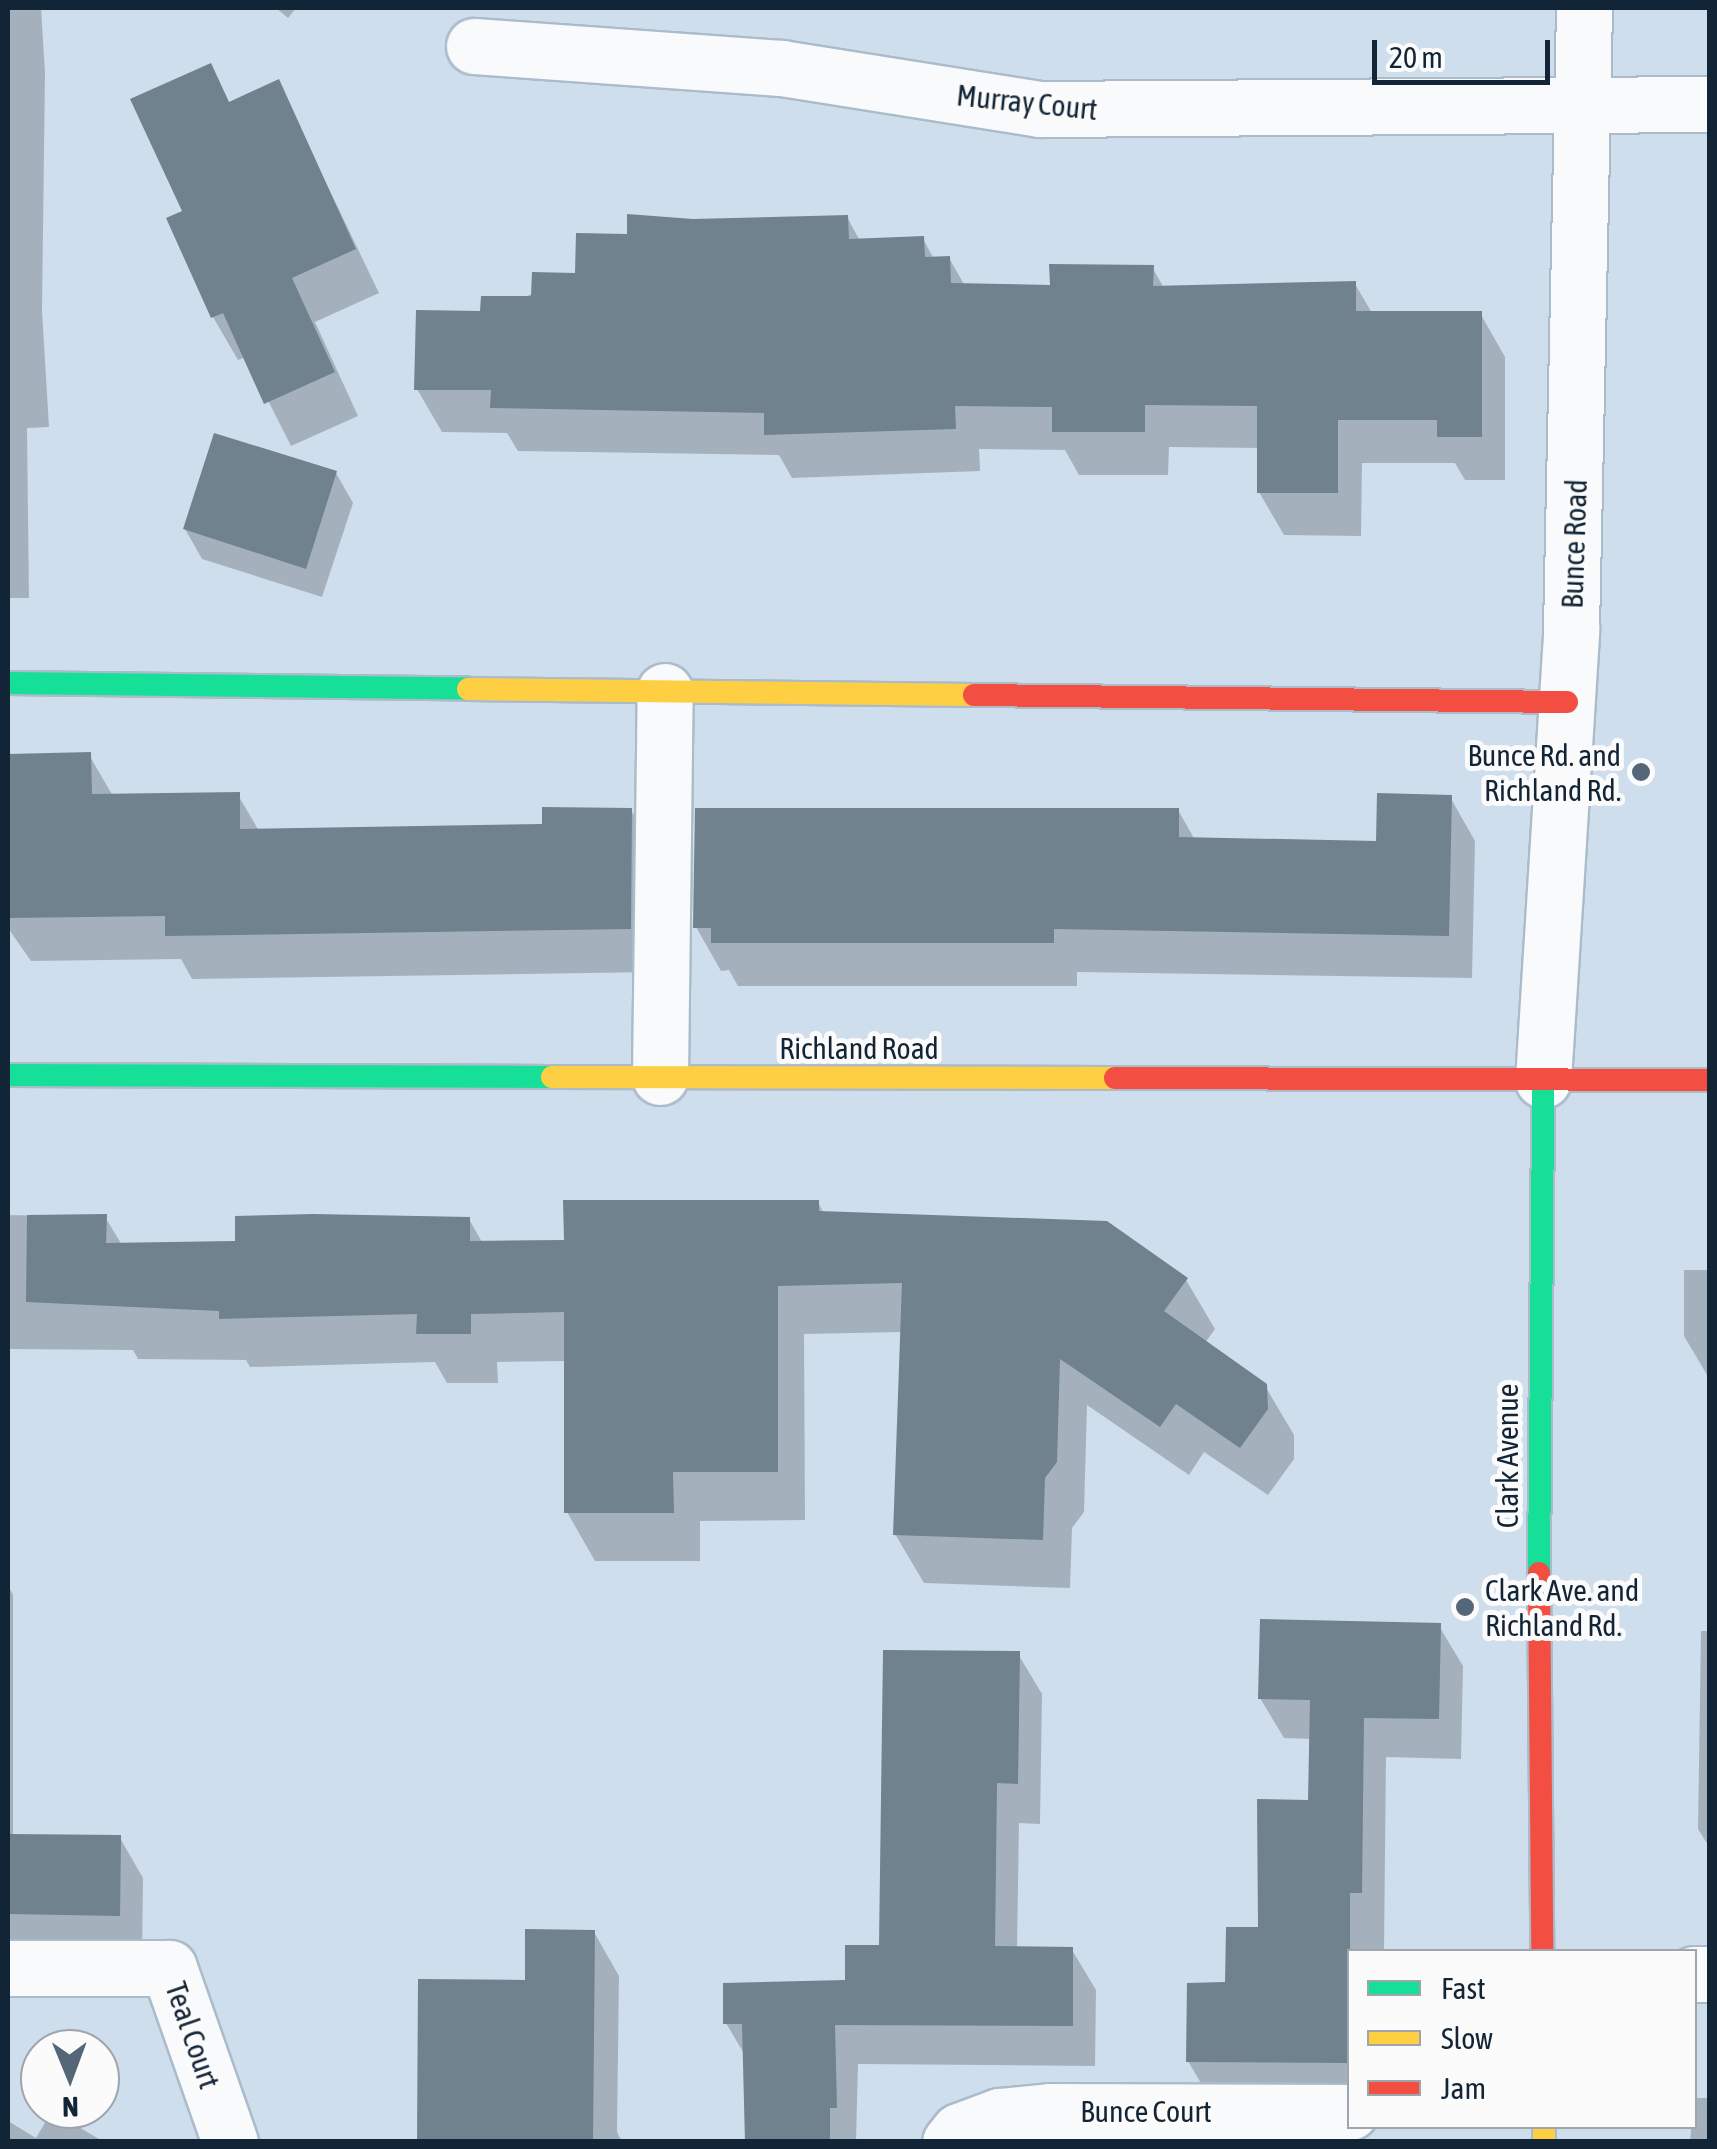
<!DOCTYPE html>
<html>
<head>
<meta charset="utf-8">
<style>
  body { margin:0 }
  #map { position:relative; width:1717px; height:2149px; overflow:hidden; background:#cedeed; font-family:"Asap Condensed",sans-serif }
  div>[style] { position:absolute }
  [style*='--x'] { left:calc(var(--x)*1px); top:calc(var(--y)*1px); width:calc(var(--w)*1px); rotate:calc(var(--a)*1deg) }
  .shadow>* { inset:0; background:#0003 }
  .building>* { inset:0; background:#6f828d }
  .roads { filter:drop-shadow(2px 0 #abbbca) drop-shadow(-2px 0 #abbbca) drop-shadow(0 2px #abbbca) drop-shadow(0 -2px #abbbca) }
  .street>* { height:55px; margin:-27.5px; padding:0 27.5px; transform-origin:27.5px; border-radius:27.5px; background:#f8fafc }
  .fast>* { height:22px; margin:-11px; padding:0 11px; transform-origin:11px; border-radius:11px; background:#16e098 }
  .slow>* { height:22px; margin:-11px; padding:0 11px; transform-origin:11px; border-radius:11px; background:#ffcf43 }
  .jam>* { height:22px; margin:-11px; padding:0 11px; transform-origin:11px; border-radius:11px; background:#f24e42 }
  .dots>* { width:28px; height:28px; translate:-50% -50%; box-sizing:border-box; border:5px solid #fbfbfb; border-radius:50% }
  span { translate:-50% -50%; white-space:nowrap; text-align:center; line-height:1.15; -webkit-text-stroke:10px #fbfbfb; paint-order:stroke }
  .street-label { font-size:30px; color:#122537 }
  .poi-label { font-size:30px; color:#122537 }
  .right { translate:-100% -50%; text-align:right }
  .left { translate:0 -50%; text-align:left }
  .frame { position:absolute; inset:0; border:10px solid #122537; pointer-events:none }
  .legend { position:absolute; left:1347px; top:1949px; width:350px; height:180px; box-sizing:border-box; background:#fbfbfb; border:2px solid #9ea5ad; margin:0; padding:12px 18px; list-style:none; font-size:30px; color:#122537 }
  .legend li { display:flex; align-items:center; gap:20px; height:50px }
  .legend b { width:50px; border:2px solid #9ea5ad }
  .north { position:absolute; left:20px; top:2029px; width:100px; height:100px; box-sizing:border-box; background:#fbfbfb; border:2px solid #9ea5ad; border-radius:50%; rotate:179deg; font-size:28px; font-weight:700; line-height:40px; text-align:center; color:#122537 }
  .north::after { content:''; display:block; margin:auto; width:35px; height:45px; background:#546677; clip-path:polygon(50% 0,100% 100%,50% 72%,0 100%) }
  .scale { position:absolute; left:1372px; top:40px; width:178px; height:45px; box-sizing:border-box; border:5px solid #122537; border-top:0; padding-left:12px; font-size:30px; line-height:35px; white-space:nowrap; color:#122537; -webkit-text-stroke:8px #fbfbfb; paint-order:stroke }
</style>
</head>
<body>
<div id="map">
  <div class="shadow">
    <div style="clip-path:polygon(8px 8px,41px 8px,45px 73px,42px 311px,49px 427px,27px 428px,29px 598px,8px 598px)"></div>
    <div style="clip-path:polygon(276px 8px,296px 8px,288px 18px)"></div>
    <div style="clip-path:polygon(278px 83px,379px 293px,315px 322px,358px 416px,291px 446px,246px 357px,238px 360px,213px 317px,185px 212px)"></div>
    <div style="clip-path:polygon(847px 217px,860px 241px,923px 239px,934px 259px,949px 258px,965px 286px,1052px 287px,1152px 267px,1164px 288px,1355px 284px,1372px 313px,1480px 313px,1505px 357px,1505px 480px,1465px 480px,1455px 463px,1362px 463px,1361px 536px,1284px 535px,1259px 492px,1260px 448px,1169px 447px,1168px 475px,1079px 475px,1065px 450px,979px 449px,980px 471px,792px 478px,779px 455px,518px 451px,507px 433px,442px 432px,417px 389px,482px 314px,577px 276px,629px 236px,693px 222px)"></div>
    <div style="clip-path:polygon(336px 473px,353px 503px,322px 597px,202px 559px,185px 529px)"></div>
    <div style="clip-path:polygon(89px 755px,113px 796px,238px 795px,259px 831px,545px 826px,631px 810px,656px 854px,654px 972px,192px 979px,181px 959px,31px 961px,8px 928px,8px 756px)"></div>
    <div style="clip-path:polygon(1450px 797px,1475px 841px,1472px 978px,1077px 972px,1077px 986px,738px 986px,729px 970px,721px 971px,696px 927px,1178px 810px,1195px 840px,1379px 843px)"></div>
    <div style="clip-path:polygon(818px 1202px,824px 1214px,1186px 1280px,1215px 1329px,1205px 1343px,1265px 1386px,1294px 1435px,1294px 1459px,1268px 1495px,1204px 1452px,1189px 1475px,1087px 1405px,1084px 1512px,1072px 1528px,1070px 1588px,924px 1583px,895px 1534px,903px 1332px,804px 1334px,805px 1520px,700px 1521px,700px 1561px,595px 1561px,567px 1512px,566px 1361px,497px 1362px,498px 1383px,447px 1383px,435px 1362px,250px 1367px,246px 1360px,138px 1359px,133px 1350px,8px 1349px,8px 1215px,105px 1217px,122px 1245px,238px 1243px,469px 1219px,483px 1244px,566px 1242px)"></div>
    <div style="clip-path:polygon(1684px 1270px,1710px 1270px,1710px 1380px,1684px 1336px)"></div>
    <div style="clip-path:polygon(8px 1585px,13px 1595px,13px 1837px,120px 1838px,143px 1878px,142px 1956px,8px 1957px)"></div>
    <div style="clip-path:polygon(1439px 1626px,1463px 1666px,1461px 1759px,1386px 1757px,1384px 1952px,1350px 1952px,1350px 2103px,1212px 2102px,1188px 2061px,1260px 1929px,1310px 1802px,1312px 1739px,1284px 1738px,1260px 1698px)"></div>
    <div style="clip-path:polygon(1701px 1631px,1710px 1631px,1710px 1848px,1698px 1829px)"></div>
    <div style="clip-path:polygon(1018px 1654px,1042px 1694px,1040px 1824px,1019px 1823px,1017px 1949px,1072px 1950px,1096px 1990px,1095px 2066px,858px 2064px,856px 2142px,748px 2142px,746px 2057px,726px 2023px,847px 1982px,881px 1948px)"></div>
    <div style="clip-path:polygon(594px 1932px,619px 1976px,617px 2132px,622px 2142px,420px 2142px,527px 1983px)"></div>
    <div style="clip-path:polygon(1694px 2098px,1710px 2098px,1710px 2142px,1690px 2142px)"></div>
    <div style="clip-path:polygon(52px 2111px,104px 2142px,8px 2142px,8px 2121px,36px 2138px)"></div>
  </div>
  <div class="building">
    <div style="clip-path:polygon(211px 63px,229px 102px,279px 79px,356px 249px,292px 278px,335px 372px,264px 404px,223px 313px,211px 318px,166px 218px,182px 211px,130px 99px)"></div>
    <div style="clip-path:polygon(627px 214px,693px 219px,848px 215px,849px 239px,924px 236px,925px 257px,950px 256px,951px 283px,1050px 285px,1049px 264px,1154px 265px,1153px 286px,1356px 281px,1356px 311px,1482px 311px,1482px 437px,1437px 437px,1437px 420px,1338px 420px,1338px 493px,1257px 493px,1257px 406px,1145px 405px,1145px 432px,1052px 432px,1052px 407px,955px 406px,956px 429px,764px 435px,764px 413px,490px 408px,491px 390px,414px 390px,416px 310px,480px 311px,481px 296px,531px 296px,532px 272px,575px 273px,576px 233px,627px 234px)"></div>
    <div style="clip-path:polygon(214px 433px,337px 471px,306px 569px,183px 529px)"></div>
    <div style="clip-path:polygon(91px 752px,92px 794px,240px 792px,240px 829px,542px 824px,542px 807px,632px 808px,631px 929px,165px 936px,165px 916px,8px 918px,8px 754px)"></div>
    <div style="clip-path:polygon(1377px 793px,1452px 795px,1449px 936px,1054px 929px,1054px 943px,711px 943px,711px 928px,693px 928px,695px 808px,1179px 808px,1179px 837px,1376px 841px)"></div>
    <div style="clip-path:polygon(563px 1200px,819px 1200px,819px 1211px,1107px 1221px,1188px 1278px,1164px 1311px,1267px 1384px,1268px 1409px,1240px 1448px,1176px 1404px,1160px 1427px,1060px 1359px,1057px 1462px,1045px 1478px,1043px 1540px,893px 1535px,902px 1283px,778px 1286px,778px 1472px,673px 1472px,674px 1513px,564px 1513px,564px 1312px,471px 1314px,471px 1334px,416px 1334px,417px 1314px,219px 1319px,219px 1311px,26px 1302px,27px 1215px,107px 1214px,106px 1243px,235px 1241px,235px 1216px,313px 1214px,470px 1217px,470px 1241px,564px 1240px)"></div>
    <div style="clip-path:polygon(1260px 1619px,1441px 1623px,1439px 1719px,1364px 1718px,1362px 1893px,1350px 1893px,1350px 2063px,1186px 2062px,1187px 1983px,1225px 1982px,1226px 1927px,1258px 1927px,1257px 1799px,1308px 1800px,1310px 1700px,1258px 1699px)"></div>
    <div style="clip-path:polygon(883px 1650px,1020px 1651px,1018px 1784px,997px 1783px,995px 1946px,1073px 1947px,1073px 2026px,835px 2025px,837px 2108px,830px 2108px,830px 2142px,745px 2142px,742px 2024px,723px 2024px,723px 1983px,845px 1980px,845px 1945px,879px 1945px)"></div>
    <div style="clip-path:polygon(10px 1834px,121px 1835px,120px 1916px,9px 1914px)"></div>
    <div style="clip-path:polygon(525px 1929px,595px 1930px,593px 2142px,417px 2142px,418px 1979px,525px 1980px)"></div>
  </div>
  <div class="roads">
    <div class="street">
      <div style="--x:474;--y:46;--w:308;--a:4.1"></div>
      <div style="--x:781;--y:68;--w:261;--a:9"></div>
      <div style="--x:1039;--y:109;--w:671;--a:-0.43"></div>
      <div style="--x:660;--y:1077;--w:386;--a:-89.3"></div>
      <div style="--x:1543;--y:1080;--w:452;--a:-86.4"></div>
      <div style="--x:1571;--y:629;--w:621;--a:-88.8"></div>
      <div style="--x:8;--y:1968;--w:161;--a:0"></div>
      <div style="--x:169;--y:1968;--w:184;--a:70.7"></div>
      <div style="--x:1694;--y:1974;--w:16;--a:0"></div>
      <div style="--x:950;--y:2142;--w:14;--a:-51"></div>
      <div style="--x:959;--y:2131;--w:43;--a:-20.6"></div>
      <div style="--x:999;--y:2116;--w:51;--a:-5.6"></div>
      <div style="--x:1050;--y:2111;--w:300;--a:0.2"></div>
    </div>
    <div class="fast">
      <div style="--x:8;--y:683;--w:460;--a:0.7"></div>
      <div style="--x:8;--y:1075;--w:544;--a:0.21"></div>
      <div style="--x:1539;--y:1573;--w:493;--a:-89.5"></div>
    </div>
    <div class="slow">
      <div style="--x:468;--y:689;--w:506;--a:0.68"></div>
      <div style="--x:552;--y:1077;--w:563;--a:0.1"></div>
      <div style="--x:1544;--y:2126;--w:16;--a:90"></div>
    </div>
    <div class="jam">
      <div style="--x:974;--y:695;--w:593;--a:0.68"></div>
      <div style="--x:1115;--y:1078;--w:595;--a:0.19"></div>
      <div style="--x:1539;--y:1573;--w:379;--a:89.5"></div>
    </div>
  </div>
  <div class="dots">
    <div style="left:1641px;top:772px;background:#546677"></div>
    <div style="left:1465px;top:1607px;background:#546677"></div>
  </div>
  <div class="street-label">
    <span style="left:1027px;top:102px;rotate:6deg">Murray Court</span>
    <span style="left:1574px;top:544px;rotate:-88deg">Bunce Road</span>
    <span style="left:859px;top:1048px">Richland Road</span>
    <span style="left:1507px;top:1456px;rotate:-90deg">Clark Avenue</span>
    <span style="left:193px;top:2035px;rotate:71deg">Teal Court</span>
    <span style="left:1146px;top:2111px">Bunce Court</span>
  </div>
  <div class="poi-label">
    <span class="right" style="left:1621px;top:772px">Bunce Rd. and<br>Richland Rd.</span>
    <span class="left" style="left:1485px;top:1607px">Clark Ave. and<br>Richland Rd.</span>
  </div>
  <div class="frame"></div>
  <ul class="legend">
  <li><b style="height:12px;background:#16e098"></b>Fast</li>
  <li><b style="height:12px;background:#ffcf43"></b>Slow</li>
  <li><b style="height:12px;background:#f24e42"></b>Jam</li>
  </ul>
  <div class="north">N</div>
  <div class="scale">20 m</div>
</div>
</body>
</html>
